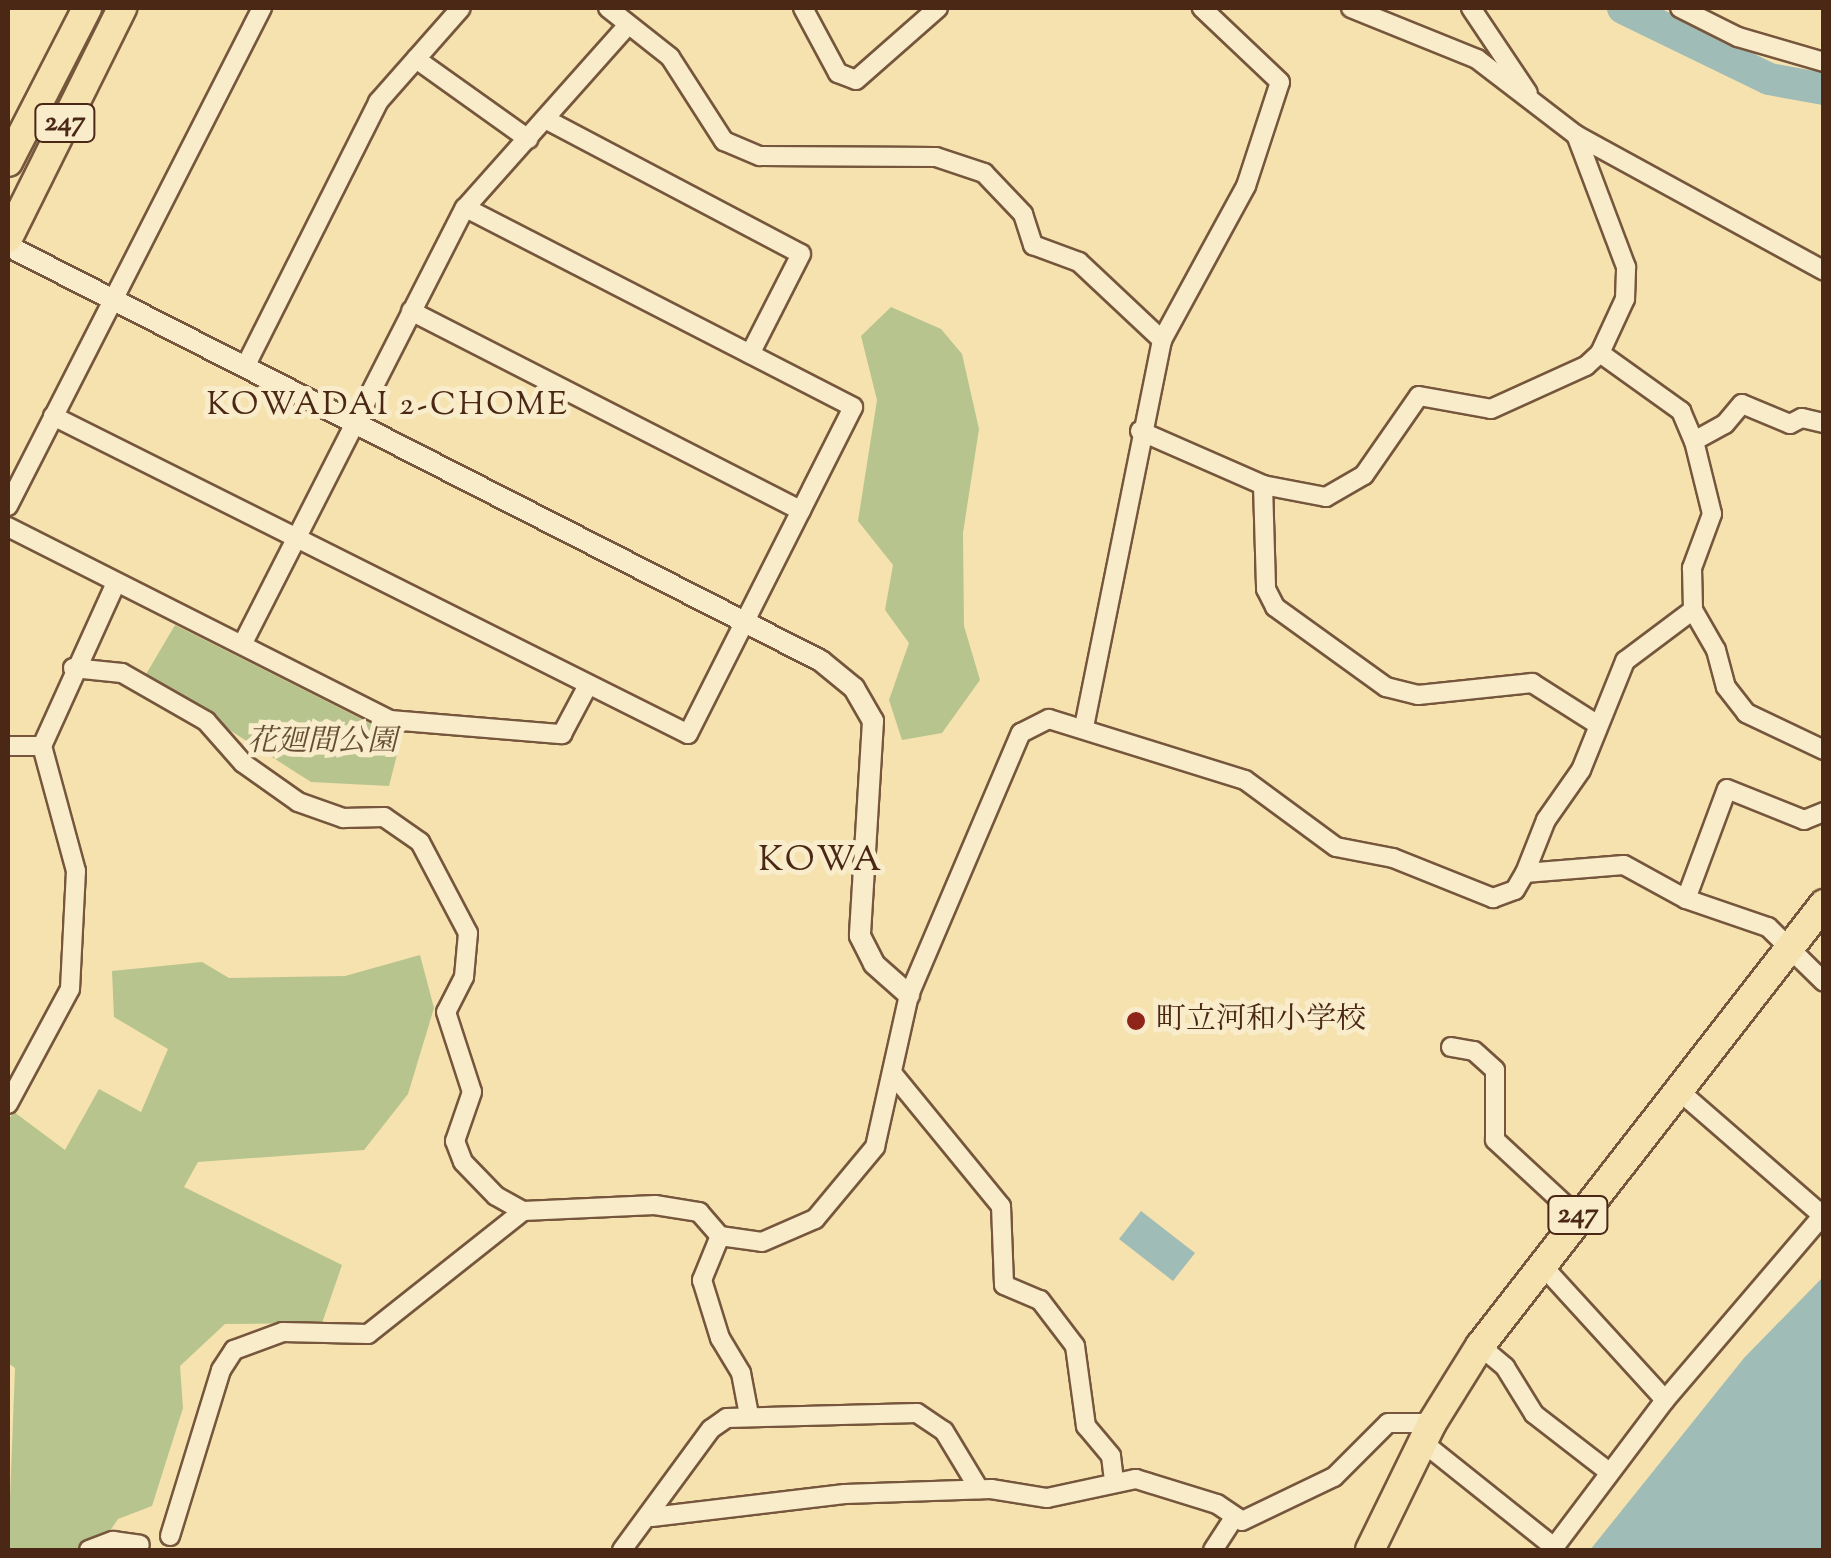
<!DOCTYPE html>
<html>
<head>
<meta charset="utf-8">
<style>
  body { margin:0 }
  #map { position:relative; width:1831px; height:1558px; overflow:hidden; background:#f5e2af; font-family:"Sorts Mill Goudy","Noto Serif JP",serif }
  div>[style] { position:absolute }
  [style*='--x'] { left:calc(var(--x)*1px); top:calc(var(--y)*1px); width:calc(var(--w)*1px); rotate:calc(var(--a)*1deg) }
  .green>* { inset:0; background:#b8c48d }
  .water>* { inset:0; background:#a0bcb6 }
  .river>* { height:32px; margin:-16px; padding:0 16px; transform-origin:16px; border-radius:16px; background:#a0bcb6 }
  .roads { filter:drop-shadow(2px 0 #76563c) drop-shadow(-2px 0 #76563c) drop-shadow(0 2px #76563c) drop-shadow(0 -2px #76563c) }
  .minor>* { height:18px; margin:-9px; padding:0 9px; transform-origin:9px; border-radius:9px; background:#f8eccb }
  .tertiary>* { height:20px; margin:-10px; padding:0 10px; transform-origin:10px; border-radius:10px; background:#f8eccb }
  .trunk>* { height:28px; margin:-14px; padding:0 14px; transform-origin:14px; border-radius:14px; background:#f5e2af }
  .dots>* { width:28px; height:28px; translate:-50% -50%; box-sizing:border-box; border:5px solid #f8eccb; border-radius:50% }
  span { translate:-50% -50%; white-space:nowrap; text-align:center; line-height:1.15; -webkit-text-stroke:10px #f8eccb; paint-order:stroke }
  .shield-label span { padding:2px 8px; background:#f8eccb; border:2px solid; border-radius:8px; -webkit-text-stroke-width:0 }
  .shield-label { font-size:28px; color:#4b2816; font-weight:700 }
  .park-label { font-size:30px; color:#664f34; font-style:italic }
  .poi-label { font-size:30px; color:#4b2816 }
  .left { translate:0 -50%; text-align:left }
  .neighbourhood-label { font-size:32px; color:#4b2816; letter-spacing:2.5px }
  .quarter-label { font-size:35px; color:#4b2816; letter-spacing:2.5px }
  .frame { position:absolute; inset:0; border:10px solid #4b2816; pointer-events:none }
</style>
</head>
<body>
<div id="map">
  <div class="green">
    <div style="clip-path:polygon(891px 307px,941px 329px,962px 354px,979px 429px,963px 533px,964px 626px,980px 680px,942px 733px,902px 740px,889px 700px,909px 643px,885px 610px,893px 565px,858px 521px,877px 400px,861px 336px)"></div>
    <div style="clip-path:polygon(175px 625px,401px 739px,389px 786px,311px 782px,145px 676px)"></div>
    <div style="clip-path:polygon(420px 955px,434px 1008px,408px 1094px,364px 1150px,198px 1162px,184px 1187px,342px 1265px,322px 1323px,225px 1324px,180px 1366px,183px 1408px,152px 1506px,118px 1519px,97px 1550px,8px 1550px,15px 1368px,8px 1363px,8px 1120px,14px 1112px,65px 1150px,99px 1089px,141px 1112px,168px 1049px,114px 1017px,112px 971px,202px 962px,229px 978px,345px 976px)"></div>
  </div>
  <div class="water">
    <div style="clip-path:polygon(1141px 1211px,1195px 1253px,1173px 1281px,1119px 1239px)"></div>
    <div style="clip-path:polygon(1823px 1277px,1823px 1550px,1590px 1550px,1744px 1358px)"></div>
  </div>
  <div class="river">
    <div style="--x:1623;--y:8;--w:162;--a:25.9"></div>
    <div style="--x:1769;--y:79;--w:56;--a:10.3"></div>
  </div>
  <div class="roads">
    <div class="minor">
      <div style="--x:608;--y:8;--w:79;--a:38.3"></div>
      <div style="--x:670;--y:57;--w:100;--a:57.3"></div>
      <div style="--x:724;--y:141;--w:39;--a:23"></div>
      <div style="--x:760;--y:156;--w:176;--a:0.3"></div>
      <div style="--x:936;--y:157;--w:51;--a:18.4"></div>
      <div style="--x:984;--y:173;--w:57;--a:46.4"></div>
      <div style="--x:1023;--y:214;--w:33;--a:72"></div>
      <div style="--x:1033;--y:245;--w:49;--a:20.3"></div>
      <div style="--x:1079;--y:262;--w:114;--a:43.2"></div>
      <div style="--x:803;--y:8;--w:74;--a:61.7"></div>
      <div style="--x:838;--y:73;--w:19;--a:21"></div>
      <div style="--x:856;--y:80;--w:109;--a:-41.3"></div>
      <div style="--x:1351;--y:8;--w:136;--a:22"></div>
      <div style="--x:1477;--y:59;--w:125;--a:37.5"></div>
      <div style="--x:1576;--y:135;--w:283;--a:28.7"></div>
      <div style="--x:1471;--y:8;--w:102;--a:56.2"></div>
      <div style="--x:1680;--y:8;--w:65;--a:26.6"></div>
      <div style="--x:1738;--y:37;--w:90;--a:16.2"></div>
      <div style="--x:416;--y:59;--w:138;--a:35.5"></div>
      <div style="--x:545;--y:119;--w:289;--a:27.8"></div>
      <div style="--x:801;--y:254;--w:112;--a:117"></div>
      <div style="--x:411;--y:311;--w:438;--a:27.1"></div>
      <div style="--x:1600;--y:353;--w:100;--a:35.6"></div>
      <div style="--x:1681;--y:411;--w:33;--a:67"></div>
      <div style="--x:1694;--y:441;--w:75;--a:76.1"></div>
      <div style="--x:1712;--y:514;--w:58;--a:110.3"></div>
      <div style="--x:1692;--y:568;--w:42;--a:88.6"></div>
      <div style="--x:1693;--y:610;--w:46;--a:60.1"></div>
      <div style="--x:1716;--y:650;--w:38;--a:75"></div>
      <div style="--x:1726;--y:687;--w:33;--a:52"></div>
      <div style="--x:1746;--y:713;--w:86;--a:25.4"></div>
      <div style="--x:245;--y:367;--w:297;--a:-63.3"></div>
      <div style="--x:378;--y:102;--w:125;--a:-48.6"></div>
      <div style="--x:53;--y:416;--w:710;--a:26.6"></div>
      <div style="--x:688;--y:734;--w:366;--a:-63.2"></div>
      <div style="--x:853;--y:407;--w:436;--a:-152.8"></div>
      <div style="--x:1140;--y:431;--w:134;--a:23.7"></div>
      <div style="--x:1263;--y:485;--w:64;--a:10.8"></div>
      <div style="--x:1326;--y:497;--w:44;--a:-30.1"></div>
      <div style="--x:1364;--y:475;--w:96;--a:-55.2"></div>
      <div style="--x:1419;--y:396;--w:73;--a:10.2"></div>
      <div style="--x:1491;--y:409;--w:104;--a:-24.4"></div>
      <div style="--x:1586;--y:366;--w:19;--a:-43"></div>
      <div style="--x:1600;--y:353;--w:60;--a:-65.2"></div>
      <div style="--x:1625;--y:299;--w:32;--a:-88"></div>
      <div style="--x:1626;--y:267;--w:141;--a:-110.7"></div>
      <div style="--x:1694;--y:441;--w:35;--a:-29"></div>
      <div style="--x:1725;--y:424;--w:26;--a:-50"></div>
      <div style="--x:1742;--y:404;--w:52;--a:22.6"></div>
      <div style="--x:1790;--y:424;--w:13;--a:-27"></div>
      <div style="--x:1802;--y:418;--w:23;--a:13"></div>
      <div style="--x:1263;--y:485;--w:104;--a:88.3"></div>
      <div style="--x:1266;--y:589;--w:20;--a:63"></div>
      <div style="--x:1275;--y:607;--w:137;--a:35.8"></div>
      <div style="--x:1386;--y:687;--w:33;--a:14"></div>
      <div style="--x:1418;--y:695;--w:115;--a:-6"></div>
      <div style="--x:1532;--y:683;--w:75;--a:32.4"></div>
      <div style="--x:8;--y:506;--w:559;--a:-62.98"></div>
      <div style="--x:8;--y:527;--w:428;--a:26.8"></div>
      <div style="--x:390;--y:720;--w:173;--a:4.7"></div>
      <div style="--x:562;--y:734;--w:55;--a:-62"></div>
      <div style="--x:243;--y:643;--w:488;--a:-63"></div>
      <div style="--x:465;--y:208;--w:245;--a:-48.3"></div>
      <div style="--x:73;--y:668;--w:49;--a:5.8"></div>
      <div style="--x:122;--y:673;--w:97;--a:29.7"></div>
      <div style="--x:206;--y:721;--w:56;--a:48.6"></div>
      <div style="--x:243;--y:763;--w:67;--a:35.3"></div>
      <div style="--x:298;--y:802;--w:48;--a:19.6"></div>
      <div style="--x:343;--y:818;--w:41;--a:-1.4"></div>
      <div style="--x:384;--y:817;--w:44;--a:34.8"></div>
      <div style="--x:420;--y:842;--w:103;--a:62.2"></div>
      <div style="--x:468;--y:933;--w:44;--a:95.2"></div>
      <div style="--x:464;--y:977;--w:39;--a:117"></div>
      <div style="--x:446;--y:1012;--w:84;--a:72"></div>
      <div style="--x:472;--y:1092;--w:52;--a:109.1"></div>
      <div style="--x:455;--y:1141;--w:22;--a:69"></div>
      <div style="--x:463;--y:1162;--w:47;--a:45.9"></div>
      <div style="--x:496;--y:1196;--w:31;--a:29"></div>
      <div style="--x:523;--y:1211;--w:132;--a:-2.6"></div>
      <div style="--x:655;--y:1205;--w:45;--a:9"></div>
      <div style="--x:699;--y:1212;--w:32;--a:49"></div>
      <div style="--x:720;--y:1236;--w:42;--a:8.1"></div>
      <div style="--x:762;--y:1242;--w:58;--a:-23.5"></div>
      <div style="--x:815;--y:1219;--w:94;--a:-50.2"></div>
      <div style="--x:875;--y:1147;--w:156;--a:-77.4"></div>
      <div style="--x:909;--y:995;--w:285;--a:-66.9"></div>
      <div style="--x:1021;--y:733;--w:31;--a:-27"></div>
      <div style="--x:1049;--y:719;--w:205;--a:17.3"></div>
      <div style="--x:1245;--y:780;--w:113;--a:36.4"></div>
      <div style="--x:1336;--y:847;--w:58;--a:10.9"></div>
      <div style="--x:1393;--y:858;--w:108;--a:21.8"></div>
      <div style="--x:1493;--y:898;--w:23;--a:-20"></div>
      <div style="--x:1515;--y:890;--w:20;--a:-60"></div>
      <div style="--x:1525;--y:873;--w:57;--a:-68.4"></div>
      <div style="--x:1546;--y:820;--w:61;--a:-55"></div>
      <div style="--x:1581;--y:770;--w:118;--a:-68"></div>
      <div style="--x:1625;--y:661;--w:85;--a:-36.9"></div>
      <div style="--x:1084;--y:727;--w:395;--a:-78.6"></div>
      <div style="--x:1162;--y:340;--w:175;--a:-61.4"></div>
      <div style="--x:1246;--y:186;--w:109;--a:-71.9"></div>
      <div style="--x:1280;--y:82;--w:108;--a:-136.5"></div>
      <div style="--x:8;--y:746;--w:34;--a:0"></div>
      <div style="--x:1525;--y:873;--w:99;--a:-4.6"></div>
      <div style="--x:1624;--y:865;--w:71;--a:28.7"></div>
      <div style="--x:1686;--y:899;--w:87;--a:18.9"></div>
      <div style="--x:1768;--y:927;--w:78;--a:44.5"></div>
      <div style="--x:1686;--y:899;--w:117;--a:-69.6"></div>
      <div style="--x:1727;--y:789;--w:83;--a:21.9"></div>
      <div style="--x:1804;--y:820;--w:22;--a:-22"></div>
      <div style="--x:1451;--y:1047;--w:23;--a:10"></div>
      <div style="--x:1474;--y:1051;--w:28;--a:42"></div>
      <div style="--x:1495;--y:1070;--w:70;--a:90"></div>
      <div style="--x:1495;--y:1140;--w:112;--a:42.8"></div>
      <div style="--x:892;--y:1073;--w:172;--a:50.7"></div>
      <div style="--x:1001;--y:1206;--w:79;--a:87.8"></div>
      <div style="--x:1004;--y:1285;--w:39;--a:23"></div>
      <div style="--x:1040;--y:1300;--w:58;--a:52.7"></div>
      <div style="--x:1075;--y:1346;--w:81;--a:82.2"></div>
      <div style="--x:1086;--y:1426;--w:39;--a:50"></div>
      <div style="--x:1111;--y:1456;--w:24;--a:83"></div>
      <div style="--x:1677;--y:1089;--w:192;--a:41"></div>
      <div style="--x:8;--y:1104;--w:131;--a:-61.7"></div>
      <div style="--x:70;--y:989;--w:118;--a:-87.1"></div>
      <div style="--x:76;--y:871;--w:130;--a:-105.2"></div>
      <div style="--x:42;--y:746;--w:179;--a:-65.6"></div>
      <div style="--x:720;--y:1236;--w:48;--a:112.2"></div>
      <div style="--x:702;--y:1280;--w:61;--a:72.8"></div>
      <div style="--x:720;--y:1338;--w:41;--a:59"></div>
      <div style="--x:741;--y:1373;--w:43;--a:79.2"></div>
      <div style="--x:1541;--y:1264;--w:184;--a:47.6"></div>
      <div style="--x:1480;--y:1346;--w:33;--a:40"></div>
      <div style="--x:1505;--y:1367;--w:55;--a:58.3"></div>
      <div style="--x:1534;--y:1414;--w:95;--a:37.7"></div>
      <div style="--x:1425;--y:1444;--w:165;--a:38.6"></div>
      <div style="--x:652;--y:1517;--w:194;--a:-6.8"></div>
      <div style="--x:845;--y:1494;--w:146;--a:-2"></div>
      <div style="--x:991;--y:1489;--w:57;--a:9.1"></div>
      <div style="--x:1047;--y:1498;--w:91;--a:-12.1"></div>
      <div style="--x:1136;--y:1479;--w:85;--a:17.2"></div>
      <div style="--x:1217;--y:1504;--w:30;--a:34"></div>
      <div style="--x:1242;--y:1521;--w:102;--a:-25.6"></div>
      <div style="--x:1334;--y:1477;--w:76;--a:-45"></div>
      <div style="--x:1388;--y:1423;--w:44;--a:0"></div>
      <div style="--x:170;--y:1536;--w:174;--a:-72.9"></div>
      <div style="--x:221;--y:1370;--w:24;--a:-57"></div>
      <div style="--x:234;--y:1350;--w:52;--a:-20.2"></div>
      <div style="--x:283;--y:1332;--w:85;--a:1.3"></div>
      <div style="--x:368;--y:1334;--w:198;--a:-38.4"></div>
      <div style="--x:89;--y:1550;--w:26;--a:-21"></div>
      <div style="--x:113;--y:1541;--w:27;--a:8"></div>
      <div style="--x:622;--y:1550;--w:150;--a:-53.7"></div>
      <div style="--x:711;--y:1429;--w:19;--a:-35"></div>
      <div style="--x:727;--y:1418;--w:190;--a:-1.5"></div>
      <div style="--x:917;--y:1413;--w:32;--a:34"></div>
      <div style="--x:944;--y:1431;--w:68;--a:58.9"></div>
      <div style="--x:1213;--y:1550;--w:38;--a:-57"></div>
      <div style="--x:1552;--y:1550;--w:188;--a:-53"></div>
      <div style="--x:1665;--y:1400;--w:245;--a:-49.5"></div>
    </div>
    <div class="tertiary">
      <div style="--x:8;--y:246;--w:913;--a:27.04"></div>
      <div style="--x:821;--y:661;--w:43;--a:39.3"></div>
      <div style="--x:854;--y:688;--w:38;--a:60"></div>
      <div style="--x:873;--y:721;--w:215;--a:93.5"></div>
      <div style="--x:860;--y:936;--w:31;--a:63"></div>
      <div style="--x:874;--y:964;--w:47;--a:41.5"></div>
    </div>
    <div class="trunk">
      <div style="--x:8;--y:162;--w:173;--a:-62.8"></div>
      <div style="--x:8;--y:238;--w:257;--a:-63.6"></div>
      <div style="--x:1370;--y:1550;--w:141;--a:-64"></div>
      <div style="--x:1432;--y:1423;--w:91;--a:-58.1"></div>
      <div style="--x:1480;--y:1346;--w:560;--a:-52.11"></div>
    </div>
  </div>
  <div class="dots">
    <div style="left:1136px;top:1021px;background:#8f2418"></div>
  </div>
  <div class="shield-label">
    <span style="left:65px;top:123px">247</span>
    <span style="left:1578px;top:1215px">247</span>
  </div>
  <div class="park-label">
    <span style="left:322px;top:743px">花廻間公園</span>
  </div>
  <div class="poi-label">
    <span class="left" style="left:1156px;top:1021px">町立河和小学校</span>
  </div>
  <div class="neighbourhood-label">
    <span style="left:388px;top:406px">KOWADAI 2-CHOME</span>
  </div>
  <div class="quarter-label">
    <span style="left:821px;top:862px">KOWA</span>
  </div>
  <div class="frame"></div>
</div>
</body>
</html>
